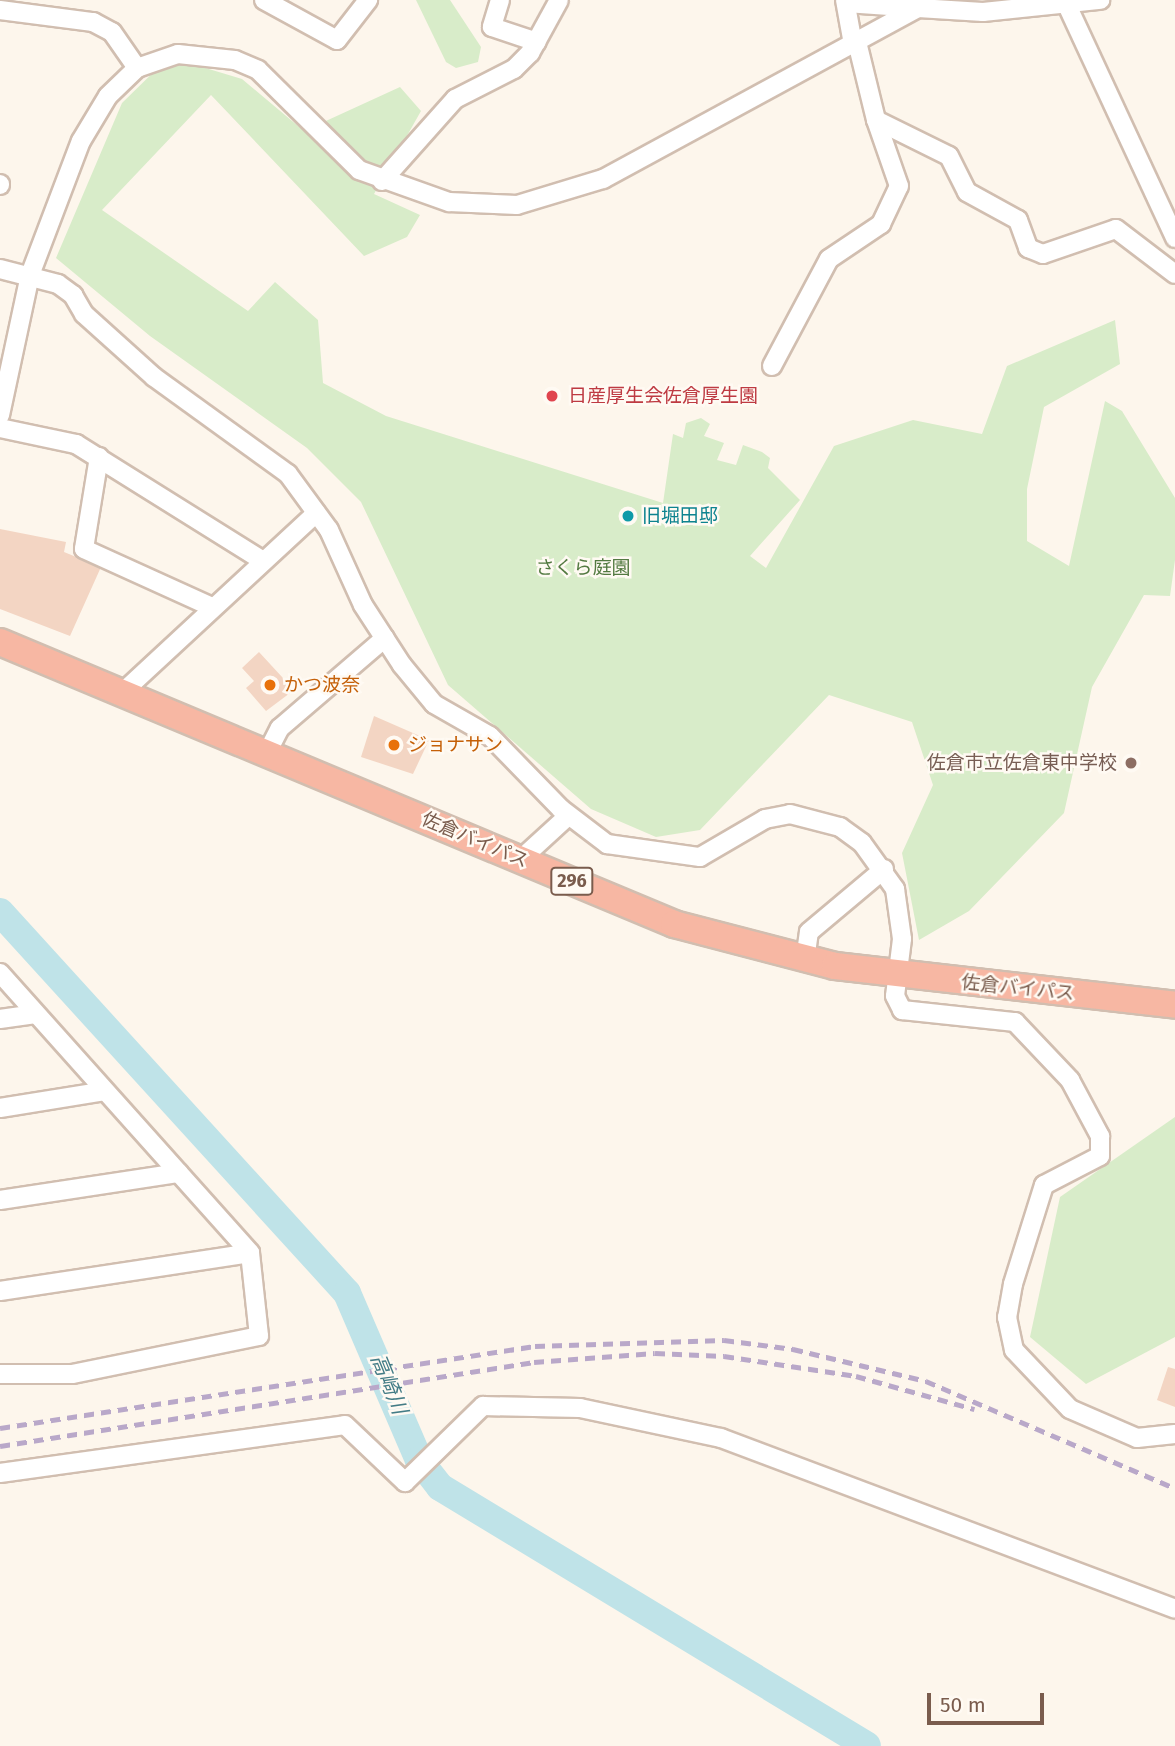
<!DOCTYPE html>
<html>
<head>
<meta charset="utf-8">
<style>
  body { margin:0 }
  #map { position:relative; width:1175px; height:1746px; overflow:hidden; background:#fdf6ec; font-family:"Fira Sans","Noto Sans JP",sans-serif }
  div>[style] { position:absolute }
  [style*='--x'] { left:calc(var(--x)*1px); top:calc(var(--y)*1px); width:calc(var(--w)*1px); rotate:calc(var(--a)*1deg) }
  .green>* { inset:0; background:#d8ecc9 }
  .river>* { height:28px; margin:-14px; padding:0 14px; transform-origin:14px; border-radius:14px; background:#bfe3e8 }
  .building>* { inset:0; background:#f3d5c3 }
  .roads { filter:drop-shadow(2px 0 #d1beb0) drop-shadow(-2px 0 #d1beb0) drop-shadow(0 2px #d1beb0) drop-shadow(0 -2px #d1beb0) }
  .minor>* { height:18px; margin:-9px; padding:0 9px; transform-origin:9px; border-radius:9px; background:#fff }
  .highway>* { height:26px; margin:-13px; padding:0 13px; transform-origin:13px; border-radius:13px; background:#f7b7a3 }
  .rail>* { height:4.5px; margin-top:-2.25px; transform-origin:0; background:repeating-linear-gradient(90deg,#b9a8c9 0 10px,transparent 0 17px) }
  .dots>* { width:19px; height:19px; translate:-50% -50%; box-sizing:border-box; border:4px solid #fffaf3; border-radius:50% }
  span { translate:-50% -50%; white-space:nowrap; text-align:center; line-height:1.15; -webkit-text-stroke:5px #fffaf3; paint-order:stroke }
  .shield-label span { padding:2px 5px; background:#fffaf3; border:2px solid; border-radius:5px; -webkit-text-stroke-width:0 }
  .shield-label { font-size:18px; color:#7a5c4d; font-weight:700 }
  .health-label { font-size:19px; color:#be3a42 }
  .left { translate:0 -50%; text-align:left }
  .culture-label { font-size:19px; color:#0d838f }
  .park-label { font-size:19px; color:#537a41 }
  .food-label { font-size:19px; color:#c56008 }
  .education-label { font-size:19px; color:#785e54 }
  .right { translate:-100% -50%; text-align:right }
  .street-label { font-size:19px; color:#7a5c4d }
  .water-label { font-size:21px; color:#437c86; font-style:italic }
  .scale { position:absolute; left:927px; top:1693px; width:117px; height:32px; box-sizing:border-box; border:4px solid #7a5c4d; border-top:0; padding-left:9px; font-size:21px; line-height:24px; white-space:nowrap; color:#7a5c4d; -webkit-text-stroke:5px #fffaf3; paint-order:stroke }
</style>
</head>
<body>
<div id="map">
  <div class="green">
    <div style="clip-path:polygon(416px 0,450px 0,481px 47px,478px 62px,456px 68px,446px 62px)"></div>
    <div style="clip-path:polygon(169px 57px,242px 79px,304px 131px,400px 87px,421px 111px,374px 194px,420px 215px,407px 237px,364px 256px,211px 95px,102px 210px,248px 311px,275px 282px,318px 320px,323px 383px,386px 416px,663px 503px,673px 434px,683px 438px,686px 423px,701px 418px,710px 424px,704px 436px,724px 443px,717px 460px,736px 465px,743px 445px,762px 452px,770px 458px,768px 468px,800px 500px,750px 556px,766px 568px,834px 446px,913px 420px,982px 434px,1007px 366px,1115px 320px,1120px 364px,1044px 407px,1027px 489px,1027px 541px,1069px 566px,1105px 401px,1122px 411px,1175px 498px,1175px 560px,1170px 596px,1144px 595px,1092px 687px,1064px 813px,969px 911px,919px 940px,902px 853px,933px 785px,912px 722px,829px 695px,700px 830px,656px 837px,591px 809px,448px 685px,361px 502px,307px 448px,150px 336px,56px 258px,122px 103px)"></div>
    <div style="clip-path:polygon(1175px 1117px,1175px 1337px,1086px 1384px,1030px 1337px,1060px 1197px)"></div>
  </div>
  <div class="river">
    <div style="--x:0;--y:912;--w:515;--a:47.67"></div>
    <div style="--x:347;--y:1293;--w:182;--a:66.7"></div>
    <div style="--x:419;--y:1460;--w:34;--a:52"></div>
    <div style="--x:440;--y:1487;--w:499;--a:31.2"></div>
  </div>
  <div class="building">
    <div style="clip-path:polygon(0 529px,66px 542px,64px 552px,101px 567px,70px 636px,0 609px)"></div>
    <div style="clip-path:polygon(259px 652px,294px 690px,266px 711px,246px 688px,254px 681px,242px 668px)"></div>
    <div style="clip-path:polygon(374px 716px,429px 740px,413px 774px,361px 757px)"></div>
    <div style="clip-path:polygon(1168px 1367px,1175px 1369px,1175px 1407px,1157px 1400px)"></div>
  </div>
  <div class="roads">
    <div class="minor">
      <div style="--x:264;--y:0;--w:83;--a:28.7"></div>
      <div style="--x:337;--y:40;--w:51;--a:-52.2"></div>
      <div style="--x:500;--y:0;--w:28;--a:107"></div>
      <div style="--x:492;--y:27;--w:47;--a:18.4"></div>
      <div style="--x:845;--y:0;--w:45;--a:79.7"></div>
      <div style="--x:846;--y:3;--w:72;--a:4"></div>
      <div style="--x:1067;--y:5;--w:257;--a:65.1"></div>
      <div style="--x:0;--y:10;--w:94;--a:7.4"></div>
      <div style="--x:93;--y:22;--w:21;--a:28"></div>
      <div style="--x:112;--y:32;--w:44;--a:55.2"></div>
      <div style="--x:857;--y:42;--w:80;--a:76.3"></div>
      <div style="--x:876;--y:120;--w:81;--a:26.3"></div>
      <div style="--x:949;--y:156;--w:40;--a:63.4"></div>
      <div style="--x:967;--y:192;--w:58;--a:28.8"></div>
      <div style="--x:1018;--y:220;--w:30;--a:70"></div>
      <div style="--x:1028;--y:248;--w:16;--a:22"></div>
      <div style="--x:1043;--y:254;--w:77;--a:-18.9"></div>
      <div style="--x:1116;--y:229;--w:74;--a:37.3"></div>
      <div style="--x:382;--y:181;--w:110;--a:-48.3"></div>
      <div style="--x:455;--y:99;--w:66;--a:-27"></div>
      <div style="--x:514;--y:69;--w:23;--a:-45"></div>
      <div style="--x:530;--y:53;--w:60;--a:-61.3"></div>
      <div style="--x:0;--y:184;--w:1;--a:90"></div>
      <div style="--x:0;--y:269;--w:60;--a:14.5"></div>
      <div style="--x:58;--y:284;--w:19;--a:36"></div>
      <div style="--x:73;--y:295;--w:22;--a:60"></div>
      <div style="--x:84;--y:314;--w:94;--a:42"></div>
      <div style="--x:154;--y:377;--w:165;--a:35.9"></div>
      <div style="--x:288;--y:474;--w:69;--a:53.8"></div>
      <div style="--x:329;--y:530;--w:82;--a:65.6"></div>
      <div style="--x:363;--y:605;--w:72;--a:57"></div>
      <div style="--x:402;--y:665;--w:50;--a:50.6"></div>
      <div style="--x:434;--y:704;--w:64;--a:29.7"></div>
      <div style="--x:490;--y:736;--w:102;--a:45.8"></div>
      <div style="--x:561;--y:809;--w:58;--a:37.3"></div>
      <div style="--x:607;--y:844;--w:94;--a:8"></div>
      <div style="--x:700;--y:857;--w:75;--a:-30.3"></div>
      <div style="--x:765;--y:819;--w:25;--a:-11"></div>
      <div style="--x:790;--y:814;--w:52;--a:14.6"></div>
      <div style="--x:840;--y:827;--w:27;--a:36"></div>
      <div style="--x:862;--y:843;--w:57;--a:54.3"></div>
      <div style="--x:895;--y:889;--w:50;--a:82"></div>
      <div style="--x:902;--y:939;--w:57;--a:97"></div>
      <div style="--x:895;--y:996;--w:16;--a:63"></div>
      <div style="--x:902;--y:1010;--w:114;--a:6.1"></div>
      <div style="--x:1015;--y:1022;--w:80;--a:46.5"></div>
      <div style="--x:1070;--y:1080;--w:64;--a:61.8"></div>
      <div style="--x:1100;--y:1136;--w:20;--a:90"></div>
      <div style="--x:1100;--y:1156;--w:63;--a:152.6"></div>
      <div style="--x:1044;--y:1185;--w:104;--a:107.4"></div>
      <div style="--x:1013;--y:1284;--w:34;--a:100"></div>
      <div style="--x:1007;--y:1317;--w:34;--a:78"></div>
      <div style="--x:1014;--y:1350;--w:81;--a:46.5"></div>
      <div style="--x:1070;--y:1409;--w:73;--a:23.4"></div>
      <div style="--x:1137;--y:1438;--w:38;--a:-6"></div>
      <div style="--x:772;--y:366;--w:121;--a:-62"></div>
      <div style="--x:829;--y:259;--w:63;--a:-33.9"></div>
      <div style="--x:881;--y:224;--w:42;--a:-64.7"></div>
      <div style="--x:899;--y:186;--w:70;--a:-109.2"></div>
      <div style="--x:0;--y:415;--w:143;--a:-77.9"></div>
      <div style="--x:30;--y:275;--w:143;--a:-69.2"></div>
      <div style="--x:81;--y:141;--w:52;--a:-59"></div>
      <div style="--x:108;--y:96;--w:40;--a:-44"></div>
      <div style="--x:137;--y:68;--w:43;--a:-18.9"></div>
      <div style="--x:178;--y:54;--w:57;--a:6"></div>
      <div style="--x:235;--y:60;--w:25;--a:23"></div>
      <div style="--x:258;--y:70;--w:142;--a:44.7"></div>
      <div style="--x:359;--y:170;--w:96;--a:19.6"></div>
      <div style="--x:449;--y:202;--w:68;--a:2.5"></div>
      <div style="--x:517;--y:205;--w:90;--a:-16.8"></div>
      <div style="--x:603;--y:179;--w:358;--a:-28.5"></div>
      <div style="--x:918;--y:8;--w:65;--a:3.5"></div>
      <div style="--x:983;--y:12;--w:118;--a:-5.9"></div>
      <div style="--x:0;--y:428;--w:78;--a:11.9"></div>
      <div style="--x:76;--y:444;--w:221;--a:32"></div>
      <div style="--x:99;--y:457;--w:93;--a:99.3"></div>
      <div style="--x:84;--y:549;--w:141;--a:24.4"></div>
      <div style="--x:124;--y:691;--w:262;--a:-42.8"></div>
      <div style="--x:267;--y:753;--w:28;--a:-63"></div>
      <div style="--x:280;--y:728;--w:138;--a:-40.6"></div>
      <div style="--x:521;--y:859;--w:64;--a:-42.5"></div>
      <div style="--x:805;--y:960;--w:28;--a:-82"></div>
      <div style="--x:809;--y:932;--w:98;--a:-40"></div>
      <div style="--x:0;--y:973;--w:375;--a:48.2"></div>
      <div style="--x:250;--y:1253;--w:83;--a:83.8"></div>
      <div style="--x:259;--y:1336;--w:191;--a:168.5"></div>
      <div style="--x:72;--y:1374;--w:72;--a:180"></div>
      <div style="--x:0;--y:1019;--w:36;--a:-8"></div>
      <div style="--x:0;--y:1108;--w:106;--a:-9.2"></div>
      <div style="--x:0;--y:1200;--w:181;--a:-8.6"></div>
      <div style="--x:0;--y:1291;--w:253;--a:-8.6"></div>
      <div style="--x:0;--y:1473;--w:348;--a:-7.9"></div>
      <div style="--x:345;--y:1425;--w:83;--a:43.5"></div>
      <div style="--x:405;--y:1482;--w:109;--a:-44.3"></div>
      <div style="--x:483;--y:1406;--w:97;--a:1.2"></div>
      <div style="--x:580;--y:1408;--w:144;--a:12"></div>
      <div style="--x:721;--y:1438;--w:485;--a:20.6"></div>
    </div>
    <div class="highway">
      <div style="--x:0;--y:642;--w:731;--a:22.7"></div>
      <div style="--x:674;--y:924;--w:166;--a:14.6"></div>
      <div style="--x:835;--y:966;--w:342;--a:6.5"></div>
    </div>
  </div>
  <div class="rail">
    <div style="--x:0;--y:1428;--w:541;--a:-8.71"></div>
    <div style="--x:535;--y:1346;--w:189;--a:-1.8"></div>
    <div style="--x:724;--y:1340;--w:70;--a:7.4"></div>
    <div style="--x:793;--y:1349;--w:137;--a:13.5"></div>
    <div style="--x:926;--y:1381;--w:271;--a:23.3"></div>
    <div style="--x:0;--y:1446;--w:541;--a:-8.94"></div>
    <div style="--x:534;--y:1362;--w:121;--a:-4.3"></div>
    <div style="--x:655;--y:1353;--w:69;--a:2.5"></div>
    <div style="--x:724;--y:1356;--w:134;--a:8.6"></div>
    <div style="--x:856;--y:1376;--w:123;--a:15.6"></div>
  </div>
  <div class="dots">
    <div style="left:552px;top:396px;background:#e0444e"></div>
    <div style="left:628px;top:516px;background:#0f9aa8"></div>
    <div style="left:270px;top:685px;background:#e8710a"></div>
    <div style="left:394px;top:745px;background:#e8710a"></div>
    <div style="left:1131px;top:763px;background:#8d6e63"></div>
  </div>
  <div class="shield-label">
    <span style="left:572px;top:881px">296</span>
  </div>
  <div class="health-label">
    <span class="left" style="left:568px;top:396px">日産厚生会佐倉厚生園</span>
  </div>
  <div class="culture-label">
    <span class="left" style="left:642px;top:516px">旧堀田邸</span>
  </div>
  <div class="park-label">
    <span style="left:583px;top:568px">さくら庭園</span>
  </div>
  <div class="food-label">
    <span class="left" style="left:284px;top:685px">かつ波奈</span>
    <span class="left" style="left:408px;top:745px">ジョナサン</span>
  </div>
  <div class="education-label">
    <span class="right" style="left:1117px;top:763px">佐倉市立佐倉東中学校</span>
  </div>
  <div class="street-label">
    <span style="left:475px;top:840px;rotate:23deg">佐倉バイパス</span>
    <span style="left:1018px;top:988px;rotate:6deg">佐倉バイパス</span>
  </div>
  <div class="water-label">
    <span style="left:389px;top:1384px;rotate:68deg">高崎川</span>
  </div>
  <div class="scale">50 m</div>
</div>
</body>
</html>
